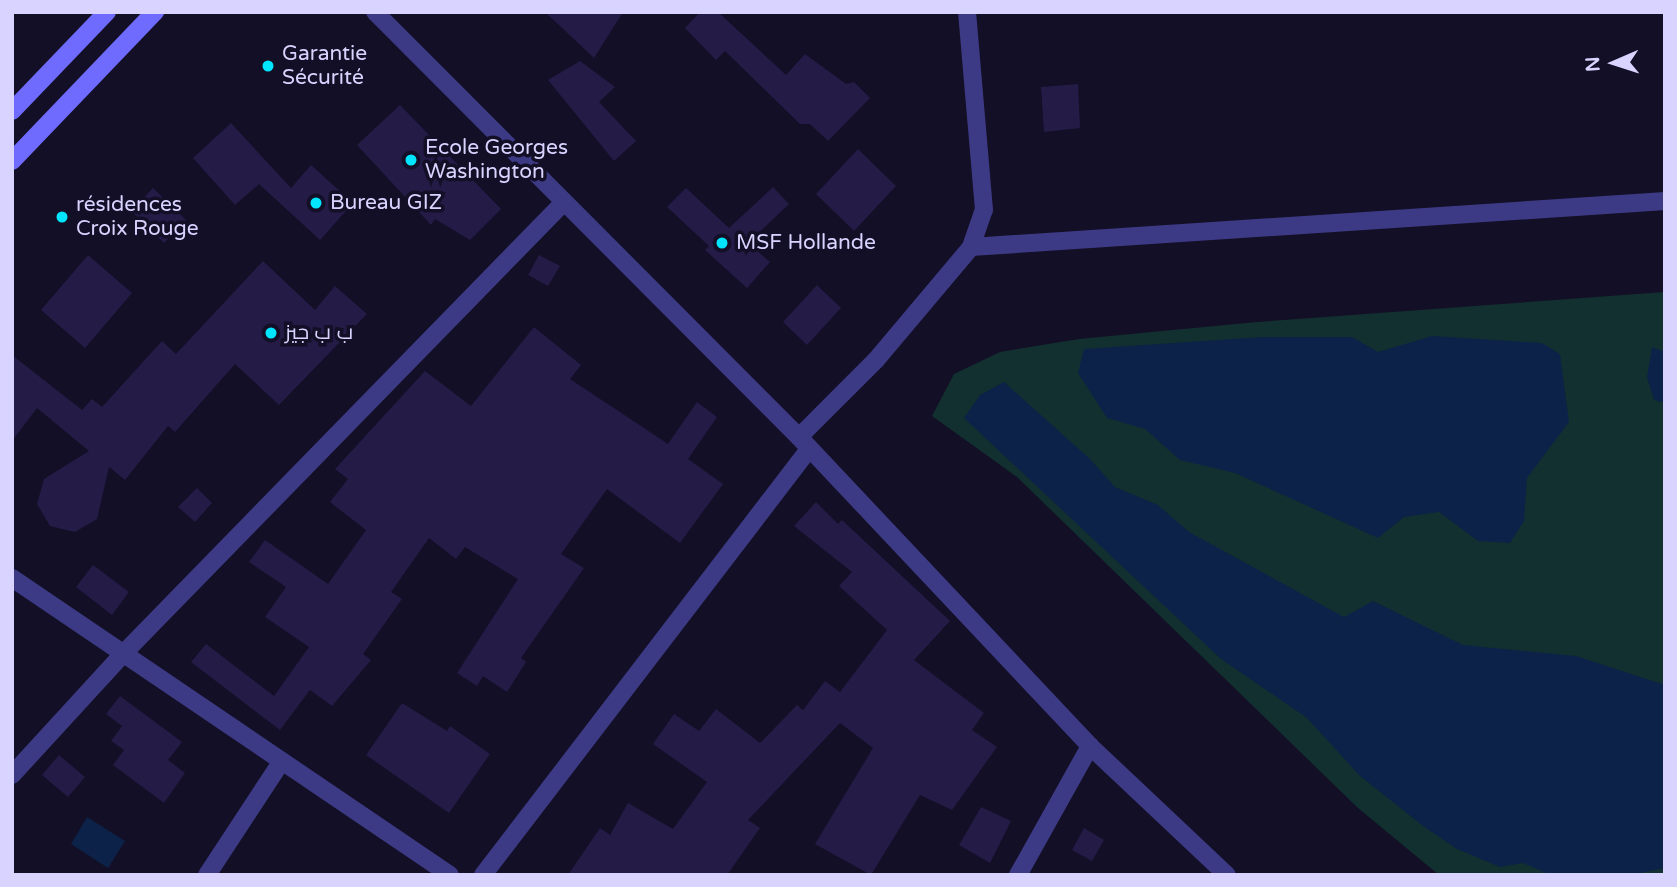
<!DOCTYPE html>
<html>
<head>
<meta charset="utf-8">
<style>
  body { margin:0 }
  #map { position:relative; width:1677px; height:887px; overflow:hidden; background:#130f26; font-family:"Varela Round",Cairo,sans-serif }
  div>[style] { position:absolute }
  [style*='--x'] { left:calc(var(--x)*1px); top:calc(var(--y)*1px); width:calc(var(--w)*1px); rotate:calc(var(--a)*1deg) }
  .green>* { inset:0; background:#12302f }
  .water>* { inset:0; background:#0c2248 }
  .building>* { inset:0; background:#241b47 }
  .minor>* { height:18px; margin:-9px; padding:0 9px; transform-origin:9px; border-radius:9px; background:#3d3a85 }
  .secondary>* { height:18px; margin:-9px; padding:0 9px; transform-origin:9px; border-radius:9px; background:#6f6bff }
  .dots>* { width:19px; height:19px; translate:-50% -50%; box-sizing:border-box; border:4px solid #130f26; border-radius:50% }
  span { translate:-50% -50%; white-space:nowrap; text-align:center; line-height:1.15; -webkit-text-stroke:7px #130f26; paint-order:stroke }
  .poi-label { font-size:21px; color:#d9d4ff }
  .left { translate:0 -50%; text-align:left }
  .frame { position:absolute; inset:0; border:14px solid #d9d4ff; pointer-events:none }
  .north { position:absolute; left:1579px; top:28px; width:70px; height:70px; -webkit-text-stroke:5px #130f26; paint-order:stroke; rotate:267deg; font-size:19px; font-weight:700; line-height:28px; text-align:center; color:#d9d4ff }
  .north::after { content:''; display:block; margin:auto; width:24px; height:32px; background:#d9d4ff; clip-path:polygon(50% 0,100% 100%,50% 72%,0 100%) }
</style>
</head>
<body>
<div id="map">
  <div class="green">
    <div style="clip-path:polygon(1665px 292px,1665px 875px,1439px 875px,1358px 808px,1017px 477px,932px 416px,954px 374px,1000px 352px,1079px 339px,1257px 322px)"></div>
  </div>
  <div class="water">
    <div style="clip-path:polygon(1432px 336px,1542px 343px,1560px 354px,1569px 422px,1527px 478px,1524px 521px,1510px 543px,1478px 541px,1439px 512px,1404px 517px,1378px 538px,1235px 473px,1180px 460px,1145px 429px,1107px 418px,1078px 373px,1084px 349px,1263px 337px,1352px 337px,1378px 352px)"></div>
    <div style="clip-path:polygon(1652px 347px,1665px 352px,1665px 403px,1654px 400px,1647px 377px)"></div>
    <div style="clip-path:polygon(1004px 382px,1090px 459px,1115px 487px,1158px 505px,1189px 532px,1344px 617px,1373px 601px,1463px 645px,1576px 656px,1665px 685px,1665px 868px,1630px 875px,1551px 875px,1523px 863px,1500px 867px,1457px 849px,1423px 826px,1360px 776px,1307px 718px,1221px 659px,964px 418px,980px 395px)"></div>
    <div style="clip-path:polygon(87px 817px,125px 841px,108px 868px,71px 844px)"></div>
  </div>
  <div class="building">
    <div style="clip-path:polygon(545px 12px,623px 12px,594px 58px)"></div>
    <div style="clip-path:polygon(700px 12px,718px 12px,786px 75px,805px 54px,846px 84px,854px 82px,870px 98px,828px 141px,810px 124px,800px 124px,725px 51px,716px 60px,685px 28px)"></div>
    <div style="clip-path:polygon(580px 61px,615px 87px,599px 102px,636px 141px,614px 161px,548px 80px)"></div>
    <div style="clip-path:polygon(1078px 84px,1080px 128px,1044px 132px,1041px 87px)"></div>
    <div style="clip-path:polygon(400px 105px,501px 209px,470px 240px,435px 219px,431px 225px,357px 145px)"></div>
    <div style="clip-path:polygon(231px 123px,291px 188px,311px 165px,353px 203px,320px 240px,259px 184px,235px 205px,193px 158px)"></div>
    <div style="clip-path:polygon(858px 149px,896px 186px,854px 231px,816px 194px)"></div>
    <div style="clip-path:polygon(773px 187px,789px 204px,748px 243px,770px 262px,747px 288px,705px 250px,709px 246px,667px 207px,686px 188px,729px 228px)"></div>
    <div style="clip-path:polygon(153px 188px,186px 220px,164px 243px,131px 211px)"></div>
    <div style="clip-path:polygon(88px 255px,132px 293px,85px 348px,41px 310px)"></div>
    <div style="clip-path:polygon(539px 255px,560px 266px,548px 286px,528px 275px)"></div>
    <div style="clip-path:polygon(263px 261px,315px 310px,335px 286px,367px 314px,279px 405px,235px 364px,175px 432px,168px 426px,125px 480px,109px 467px,97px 519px,75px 532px,50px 526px,37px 504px,44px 479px,89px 451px,37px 408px,12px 441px,12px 355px,82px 410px,92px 399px,102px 407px,162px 341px,176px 354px)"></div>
    <div style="clip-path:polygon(817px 285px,841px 308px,807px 345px,783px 322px)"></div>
    <div style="clip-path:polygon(534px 327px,581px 365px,570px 379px,668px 444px,697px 402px,717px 417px,688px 459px,723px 484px,680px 543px,607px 489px,561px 554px,584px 568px,521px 658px,526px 662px,507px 692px,483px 676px,477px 686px,457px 673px,518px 579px,465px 547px,456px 559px,429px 538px,391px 592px,402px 599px,363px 654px,371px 660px,332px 706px,310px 690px,280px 730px,191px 662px,206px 644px,274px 696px,309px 647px,265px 617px,286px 587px,249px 562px,265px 540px,328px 584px,366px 530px,330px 502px,348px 479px,335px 469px,425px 371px,471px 406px)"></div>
    <div style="clip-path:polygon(197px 488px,212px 503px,195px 522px,178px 507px)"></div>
    <div style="clip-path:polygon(816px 502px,838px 524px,842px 520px,950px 621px,914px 660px,984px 713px,972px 730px,997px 747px,952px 810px,920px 795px,871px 875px,815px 844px,873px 748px,840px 723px,748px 820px,760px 828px,727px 875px,568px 875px,600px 828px,610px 835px,628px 803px,673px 829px,707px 782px,653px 744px,674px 714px,699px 731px,716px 709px,760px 743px,797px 705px,803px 710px,825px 681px,840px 692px,887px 630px,839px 586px,852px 572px,794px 526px)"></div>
    <div style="clip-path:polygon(93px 565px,129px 592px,112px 615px,76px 587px)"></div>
    <div style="clip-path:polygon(120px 696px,182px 742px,168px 760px,185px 773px,164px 803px,113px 765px,124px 750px,111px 741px,122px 726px,106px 714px)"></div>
    <div style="clip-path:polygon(402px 703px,447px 731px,450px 726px,490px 754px,449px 813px,366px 755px)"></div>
    <div style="clip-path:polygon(59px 755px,85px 777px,68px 797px,42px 775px)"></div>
    <div style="clip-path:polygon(981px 807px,1011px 821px,990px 863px,959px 845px)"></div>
    <div style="clip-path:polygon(1084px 828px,1104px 840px,1092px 861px,1072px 850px)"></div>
  </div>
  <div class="minor">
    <div style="--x:375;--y:12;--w:600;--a:45.07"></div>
    <div style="--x:799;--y:437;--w:424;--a:46.7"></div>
    <div style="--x:1090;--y:746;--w:188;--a:43.3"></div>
    <div style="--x:971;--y:247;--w:696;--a:-3.79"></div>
    <div style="--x:799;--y:437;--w:109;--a:-45"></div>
    <div style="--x:876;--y:360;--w:148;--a:-49.9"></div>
    <div style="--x:971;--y:247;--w:39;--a:-71"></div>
    <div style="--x:984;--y:210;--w:199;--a:-94.9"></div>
    <div style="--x:12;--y:578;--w:529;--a:34.14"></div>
    <div style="--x:12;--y:775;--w:161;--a:-47.5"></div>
    <div style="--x:121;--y:656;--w:633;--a:-45.7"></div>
    <div style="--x:207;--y:875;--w:136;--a:-56.7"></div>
    <div style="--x:483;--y:875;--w:536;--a:-52.57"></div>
    <div style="--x:1018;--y:875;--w:148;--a:-60.8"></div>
  </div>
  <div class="secondary">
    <div style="--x:12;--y:111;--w:137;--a:-46.2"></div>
    <div style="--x:12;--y:161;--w:207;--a:-46.2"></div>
  </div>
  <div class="dots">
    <div style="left:268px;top:66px;background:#00e5ff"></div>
    <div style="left:411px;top:160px;background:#00e5ff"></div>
    <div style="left:316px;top:203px;background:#00e5ff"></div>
    <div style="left:62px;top:217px;background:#00e5ff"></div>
    <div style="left:722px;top:243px;background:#00e5ff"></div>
    <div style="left:271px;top:333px;background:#00e5ff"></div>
  </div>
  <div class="poi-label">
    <span class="left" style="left:282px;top:66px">Garantie<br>Sécurité</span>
    <span class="left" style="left:425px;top:160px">Ecole Georges<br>Washington</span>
    <span class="left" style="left:330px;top:203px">Bureau GIZ</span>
    <span class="left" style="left:76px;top:217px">résidences<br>Croix Rouge</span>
    <span class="left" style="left:736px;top:243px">MSF Hollande</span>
    <span class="left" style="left:285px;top:333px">ب ب جيز</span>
  </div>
  <div class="frame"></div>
  <div class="north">N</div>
</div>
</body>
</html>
